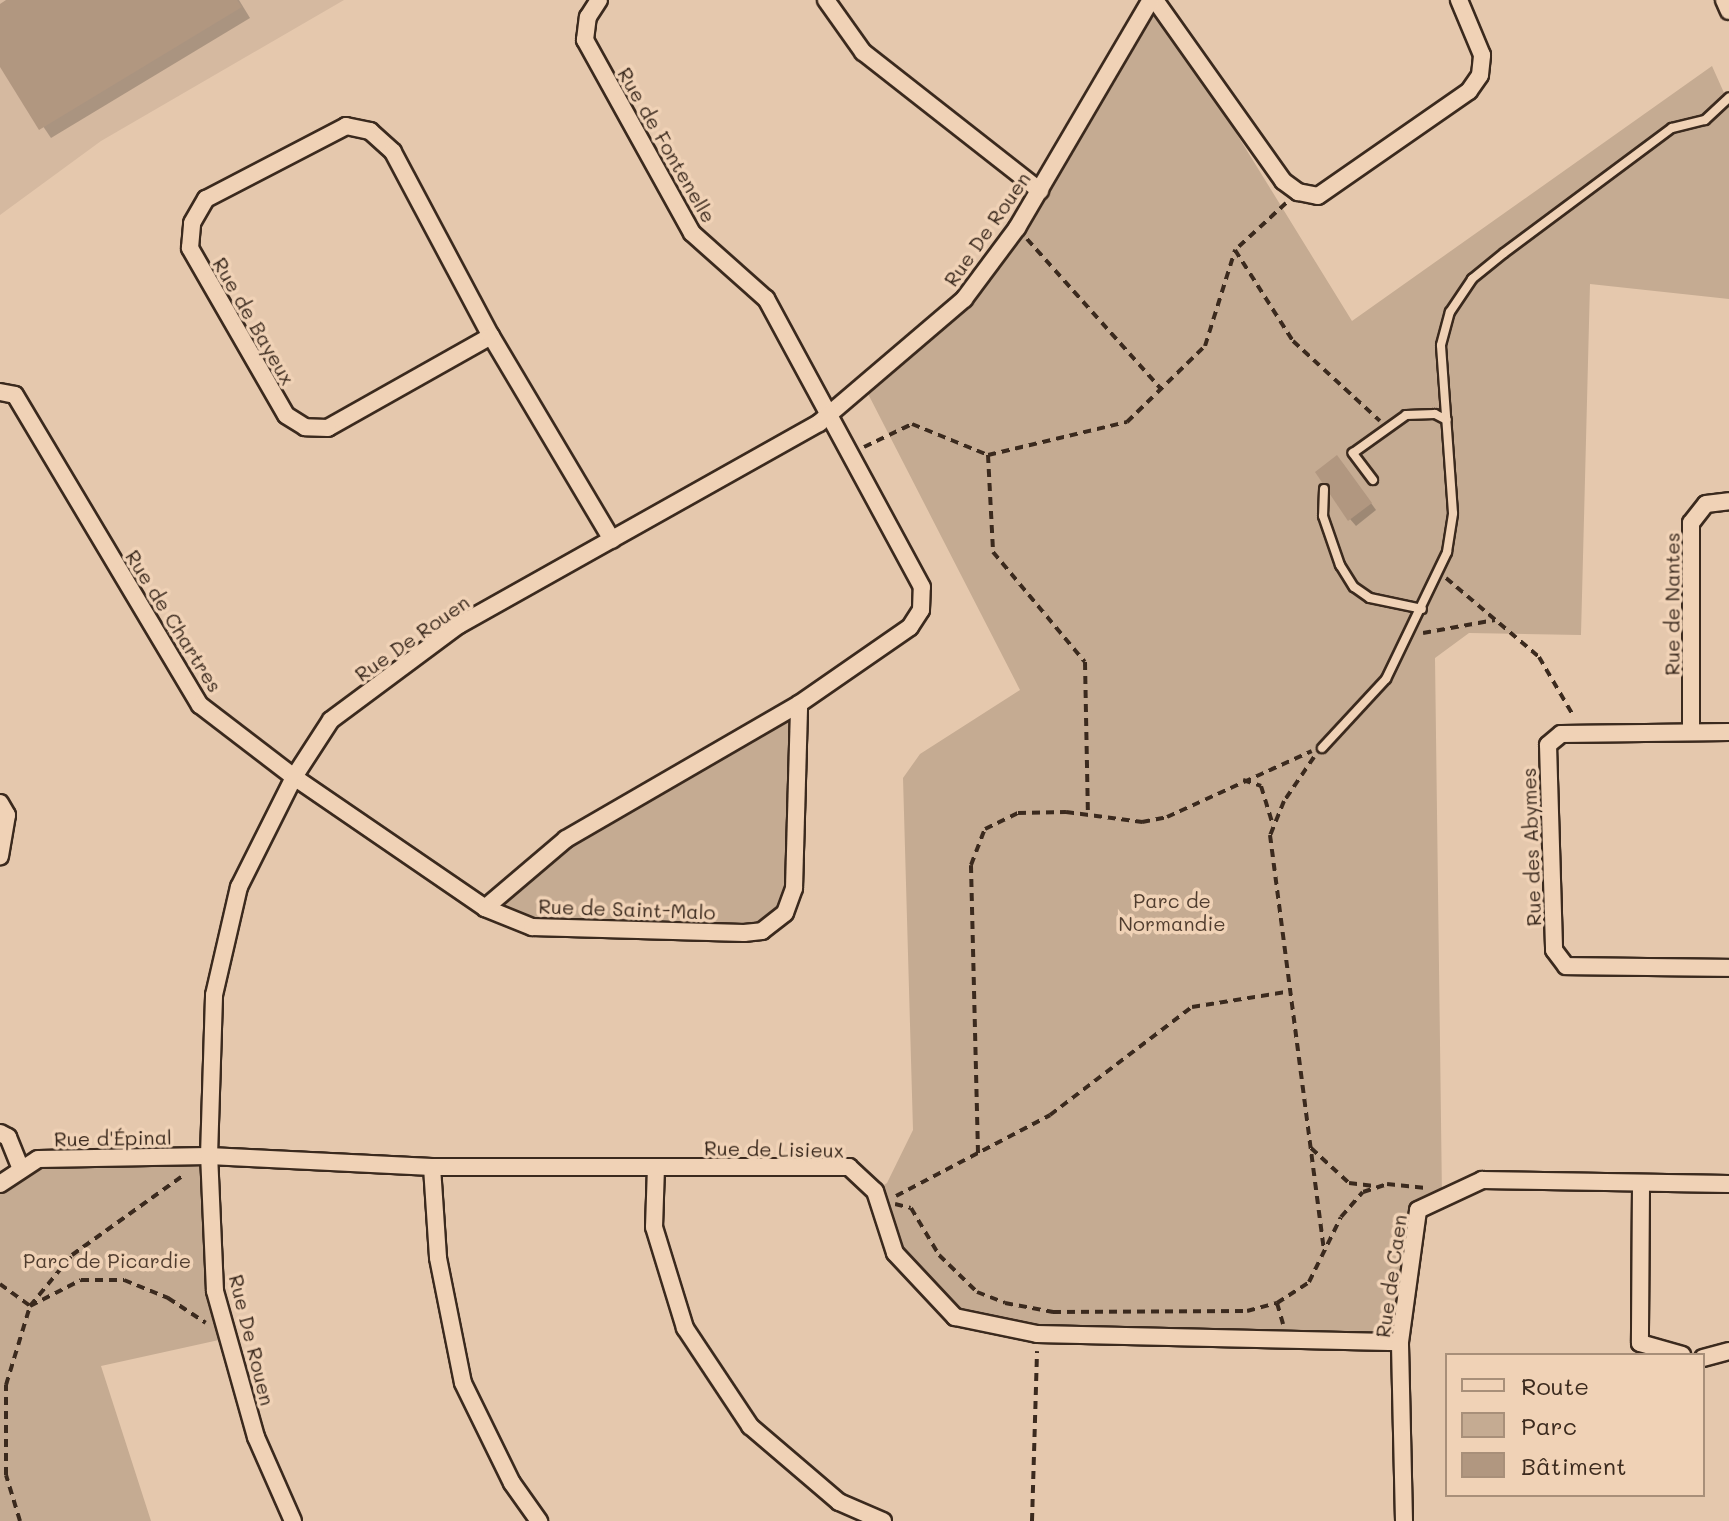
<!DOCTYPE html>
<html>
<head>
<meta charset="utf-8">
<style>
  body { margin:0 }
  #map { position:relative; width:1729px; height:1521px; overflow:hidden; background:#e5c8ad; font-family:Mali,sans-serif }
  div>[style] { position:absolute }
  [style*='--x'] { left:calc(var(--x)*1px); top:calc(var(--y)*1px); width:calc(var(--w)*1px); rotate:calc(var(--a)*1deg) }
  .built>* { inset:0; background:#d5b9a0 }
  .green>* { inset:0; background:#c5ab92 }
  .shadow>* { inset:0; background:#0003 }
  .building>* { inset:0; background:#b19780 }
  .path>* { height:4px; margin-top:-2px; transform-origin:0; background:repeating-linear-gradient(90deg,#3b2a1e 0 8px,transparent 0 14px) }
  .roads { filter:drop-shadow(2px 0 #3b2a1e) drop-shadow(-2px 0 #3b2a1e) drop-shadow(0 2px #3b2a1e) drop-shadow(0 -2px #3b2a1e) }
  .lane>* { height:8px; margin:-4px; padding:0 4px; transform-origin:4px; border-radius:4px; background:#f0d2b6 }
  .street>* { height:16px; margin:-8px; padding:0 8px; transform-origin:8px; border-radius:8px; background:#f0d2b6 }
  span { translate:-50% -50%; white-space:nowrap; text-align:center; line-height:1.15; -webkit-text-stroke:7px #f0d2b6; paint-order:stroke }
  .street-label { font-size:20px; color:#3b2a1e }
  .park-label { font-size:20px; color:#503d2f }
  .legend { position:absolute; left:1445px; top:1353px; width:260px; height:144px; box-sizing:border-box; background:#f0d2b6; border:2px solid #a88f79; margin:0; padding:10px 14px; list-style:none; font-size:24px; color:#3b2a1e }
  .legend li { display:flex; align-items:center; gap:16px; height:40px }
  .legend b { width:40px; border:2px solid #a88f79 }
</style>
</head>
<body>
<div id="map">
  <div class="built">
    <div style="clip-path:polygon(0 0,344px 0,101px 141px,0 215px)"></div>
  </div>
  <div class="green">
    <div style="clip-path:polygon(1154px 0,1352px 321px,1712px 66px,1729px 104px,1729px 299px,1590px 284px,1581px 635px,1469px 633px,1435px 658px,1442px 1197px,1418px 1210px,1400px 1342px,1037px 1334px,955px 1317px,895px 1253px,875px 1191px,887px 1183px,913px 1130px,903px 778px,920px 754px,1020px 690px,864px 386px,964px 299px)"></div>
    <div style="clip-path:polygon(799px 704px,794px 888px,762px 931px,532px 927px,485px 908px,566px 839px)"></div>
    <div style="clip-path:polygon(209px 1156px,228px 1338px,101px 1366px,151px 1521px,0 1521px,0 1184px,38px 1159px)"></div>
  </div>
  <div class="shadow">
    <div style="clip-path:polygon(10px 0,239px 0,250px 18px,51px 138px,0 63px,0 6px)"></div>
    <div style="clip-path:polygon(1343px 464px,1376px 510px,1356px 526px,1350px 519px)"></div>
  </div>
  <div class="building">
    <div style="clip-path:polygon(6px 0,237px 0,242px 7px,39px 130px,0 67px,0 4px)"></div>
    <div style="clip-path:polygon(1337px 455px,1372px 503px,1348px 521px,1315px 472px)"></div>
  </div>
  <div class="path">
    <div style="--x:1286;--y:203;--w:69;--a:137.3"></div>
    <div style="--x:1235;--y:250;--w:108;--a:57.5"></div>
    <div style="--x:1293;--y:341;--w:118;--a:42.6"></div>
    <div style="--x:1027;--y:239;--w:201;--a:48.2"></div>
    <div style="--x:864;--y:447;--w:53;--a:-25.6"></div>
    <div style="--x:912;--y:424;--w:82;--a:22.2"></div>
    <div style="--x:988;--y:455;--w:97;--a:87"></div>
    <div style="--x:993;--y:552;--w:143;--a:50.1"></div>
    <div style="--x:1085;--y:662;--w:154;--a:88.9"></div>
    <div style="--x:988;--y:455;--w:143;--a:-13.4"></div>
    <div style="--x:1127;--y:422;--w:109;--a:-44.3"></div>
    <div style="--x:1205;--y:346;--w:101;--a:-72.6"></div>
    <div style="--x:1446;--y:578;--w:122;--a:40.3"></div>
    <div style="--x:1539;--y:657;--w:69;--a:59.7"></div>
    <div style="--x:1423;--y:633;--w:73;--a:-10.2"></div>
    <div style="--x:1314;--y:757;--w:53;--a:124.3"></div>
    <div style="--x:1284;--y:801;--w:37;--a:112"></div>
    <div style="--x:1270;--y:835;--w:417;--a:82.6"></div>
    <div style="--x:1243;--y:780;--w:19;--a:18"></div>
    <div style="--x:1261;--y:786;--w:39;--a:73"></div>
    <div style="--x:1311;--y:1148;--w:52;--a:42.6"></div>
    <div style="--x:1349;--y:1183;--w:23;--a:7"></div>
    <div style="--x:978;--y:1153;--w:288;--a:-91.4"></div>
    <div style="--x:971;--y:865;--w:39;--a:-69"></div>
    <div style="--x:985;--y:829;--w:37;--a:-26"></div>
    <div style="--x:1018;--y:813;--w:48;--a:-1.2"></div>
    <div style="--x:1066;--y:812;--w:77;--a:7.5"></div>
    <div style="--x:1142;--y:822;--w:25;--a:-11"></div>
    <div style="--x:1167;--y:817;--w:159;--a:-24.5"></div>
    <div style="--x:896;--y:1196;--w:174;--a:-27.7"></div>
    <div style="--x:1050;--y:1115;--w:178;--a:-37.3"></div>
    <div style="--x:1192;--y:1007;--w:101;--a:-9.1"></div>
    <div style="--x:895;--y:1204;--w:16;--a:14"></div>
    <div style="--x:911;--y:1208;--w:55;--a:59.2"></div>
    <div style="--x:939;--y:1255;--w:53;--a:44.2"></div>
    <div style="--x:977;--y:1292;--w:30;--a:21"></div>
    <div style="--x:1005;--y:1303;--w:49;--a:10.6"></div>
    <div style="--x:1053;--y:1312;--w:194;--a:-0.3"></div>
    <div style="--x:1247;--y:1311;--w:31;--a:-15"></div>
    <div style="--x:1277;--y:1303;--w:38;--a:-33"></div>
    <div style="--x:1309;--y:1282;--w:72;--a:-63.8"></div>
    <div style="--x:1341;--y:1217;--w:33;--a:-49"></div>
    <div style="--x:1363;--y:1192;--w:25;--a:-18"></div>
    <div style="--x:1387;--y:1184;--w:39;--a:6"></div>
    <div style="--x:0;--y:1284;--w:37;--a:36"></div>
    <div style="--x:30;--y:1306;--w:57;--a:-27"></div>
    <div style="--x:81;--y:1280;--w:43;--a:0"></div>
    <div style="--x:124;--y:1280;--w:48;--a:22.2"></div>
    <div style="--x:168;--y:1298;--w:45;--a:33.3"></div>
    <div style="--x:1277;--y:1303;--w:22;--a:74"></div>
    <div style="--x:20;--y:1521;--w:48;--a:-106.9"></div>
    <div style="--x:6;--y:1475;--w:90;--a:-90"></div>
    <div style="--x:6;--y:1385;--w:83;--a:-73.1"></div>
    <div style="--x:30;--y:1306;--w:66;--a:-50.5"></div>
    <div style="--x:72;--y:1255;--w:139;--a:-35.6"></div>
    <div style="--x:1032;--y:1521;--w:170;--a:-88.3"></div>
  </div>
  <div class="roads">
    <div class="lane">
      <div style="--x:1373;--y:480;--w:34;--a:-127"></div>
      <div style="--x:1353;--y:453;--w:65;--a:-35.6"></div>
      <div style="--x:1406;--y:415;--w:29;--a:-2"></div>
      <div style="--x:1435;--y:414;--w:13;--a:27"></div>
      <div style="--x:1324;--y:489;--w:27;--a:92"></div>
      <div style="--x:1323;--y:516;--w:52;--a:70.9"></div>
      <div style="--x:1340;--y:565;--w:26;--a:58"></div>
      <div style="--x:1354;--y:587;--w:19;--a:35"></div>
      <div style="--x:1370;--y:598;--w:53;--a:11.9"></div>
      <div style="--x:1322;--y:748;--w:94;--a:-47.2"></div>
      <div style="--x:1386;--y:679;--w:141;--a:-64.3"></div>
      <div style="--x:1447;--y:552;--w:39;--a:-81"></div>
      <div style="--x:1453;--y:513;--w:168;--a:-94.1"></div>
      <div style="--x:1441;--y:345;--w:34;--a:-75"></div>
      <div style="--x:1450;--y:312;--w:40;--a:-56"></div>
      <div style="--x:1472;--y:279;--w:41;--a:-39.1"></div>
      <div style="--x:1504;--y:253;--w:209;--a:-36.7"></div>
      <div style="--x:1672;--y:128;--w:34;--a:-14"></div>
      <div style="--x:1705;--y:120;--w:33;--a:-43"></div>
    </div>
    <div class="street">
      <div style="--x:826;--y:0;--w:64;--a:54.6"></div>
      <div style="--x:863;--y:52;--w:225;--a:38.1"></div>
      <div style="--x:1155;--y:0;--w:222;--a:54.7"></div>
      <div style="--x:1283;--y:181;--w:19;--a:36"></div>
      <div style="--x:1298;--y:192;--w:20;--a:11"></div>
      <div style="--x:1318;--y:196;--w:184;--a:-34.8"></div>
      <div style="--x:1469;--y:91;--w:19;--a:-55"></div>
      <div style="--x:1480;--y:75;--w:20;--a:-84"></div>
      <div style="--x:1482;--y:55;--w:60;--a:-112.7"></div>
      <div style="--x:1724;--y:0;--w:12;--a:66"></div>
      <div style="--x:491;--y:336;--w:187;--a:150.6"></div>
      <div style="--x:328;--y:428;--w:23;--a:-178"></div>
      <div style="--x:305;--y:427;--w:22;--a:-148"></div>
      <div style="--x:286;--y:415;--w:193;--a:-119.9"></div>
      <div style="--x:190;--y:248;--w:25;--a:-85"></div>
      <div style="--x:192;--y:223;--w:28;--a:-60"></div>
      <div style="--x:206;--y:199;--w:158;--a:-27.5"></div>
      <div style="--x:346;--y:126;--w:25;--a:12"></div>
      <div style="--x:370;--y:131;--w:31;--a:42"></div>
      <div style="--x:393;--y:152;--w:208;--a:62"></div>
      <div style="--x:491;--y:336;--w:237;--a:59.3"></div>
      <div style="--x:0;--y:392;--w:15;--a:11"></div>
      <div style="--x:15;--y:395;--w:361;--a:59.2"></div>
      <div style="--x:200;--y:705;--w:118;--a:37.5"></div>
      <div style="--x:294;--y:777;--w:232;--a:34.4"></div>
      <div style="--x:485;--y:908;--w:51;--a:22"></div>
      <div style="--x:532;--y:927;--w:212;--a:1.6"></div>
      <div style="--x:744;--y:933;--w:18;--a:-6"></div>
      <div style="--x:762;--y:931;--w:29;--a:-38"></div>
      <div style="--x:785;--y:913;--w:27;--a:-70"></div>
      <div style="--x:794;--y:888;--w:184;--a:-88.4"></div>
      <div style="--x:1691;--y:731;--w:208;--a:-90"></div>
      <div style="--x:1691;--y:523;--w:24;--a:-52"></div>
      <div style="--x:1706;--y:504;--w:23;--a:-7"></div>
      <div style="--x:1729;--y:732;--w:168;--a:179.3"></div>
      <div style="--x:1561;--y:734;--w:17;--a:140"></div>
      <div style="--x:1548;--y:745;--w:205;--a:88.3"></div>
      <div style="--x:1554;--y:950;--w:20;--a:53"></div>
      <div style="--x:1566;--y:966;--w:163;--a:0.7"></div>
      <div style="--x:0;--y:803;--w:14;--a:60"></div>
      <div style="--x:7;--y:815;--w:42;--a:99.7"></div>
      <div style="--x:485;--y:908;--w:106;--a:-40.4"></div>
      <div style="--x:566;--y:839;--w:269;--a:-30.1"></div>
      <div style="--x:799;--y:704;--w:135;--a:-34.7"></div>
      <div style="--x:910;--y:627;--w:20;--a:-57"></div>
      <div style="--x:921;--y:610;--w:23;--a:-88"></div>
      <div style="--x:922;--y:587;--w:328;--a:-118.4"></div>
      <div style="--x:766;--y:299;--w:99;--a:-138.3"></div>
      <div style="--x:692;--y:233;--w:221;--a:-119"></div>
      <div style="--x:585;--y:40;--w:23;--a:-83"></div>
      <div style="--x:588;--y:17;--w:20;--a:-57"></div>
      <div style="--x:0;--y:1133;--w:9;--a:27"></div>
      <div style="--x:8;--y:1137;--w:35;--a:68"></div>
      <div style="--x:432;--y:1167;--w:91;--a:86.2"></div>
      <div style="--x:438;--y:1258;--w:127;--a:78.7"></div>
      <div style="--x:463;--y:1383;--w:111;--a:63.9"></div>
      <div style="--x:512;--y:1483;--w:47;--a:54.6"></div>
      <div style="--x:656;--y:1167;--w:60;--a:91.9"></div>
      <div style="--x:654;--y:1227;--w:106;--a:72.9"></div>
      <div style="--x:685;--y:1328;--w:118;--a:56.4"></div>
      <div style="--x:750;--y:1426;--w:117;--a:40.5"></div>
      <div style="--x:839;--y:1502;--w:48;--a:23.4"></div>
      <div style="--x:0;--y:1184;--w:45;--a:-33.3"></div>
      <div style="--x:38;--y:1159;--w:171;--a:-1"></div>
      <div style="--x:209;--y:1156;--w:223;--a:2.8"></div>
      <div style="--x:432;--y:1167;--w:417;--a:0"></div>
      <div style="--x:849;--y:1167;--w:35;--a:43"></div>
      <div style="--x:875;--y:1191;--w:65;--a:72.1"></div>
      <div style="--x:895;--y:1253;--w:88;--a:46.8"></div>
      <div style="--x:955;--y:1317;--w:84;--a:11.7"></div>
      <div style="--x:1037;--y:1334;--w:363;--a:1.3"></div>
      <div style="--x:1641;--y:1187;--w:156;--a:90.4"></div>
      <div style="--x:1640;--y:1343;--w:44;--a:15.9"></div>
      <div style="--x:1703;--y:1358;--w:27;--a:-15"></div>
      <div style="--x:293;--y:1521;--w:92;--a:-113.8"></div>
      <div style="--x:256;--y:1437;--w:152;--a:-105.7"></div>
      <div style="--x:215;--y:1291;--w:135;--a:-92.5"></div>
      <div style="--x:209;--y:1156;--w:161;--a:-88.2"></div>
      <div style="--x:214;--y:995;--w:111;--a:-77"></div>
      <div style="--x:239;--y:887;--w:123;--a:-63.4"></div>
      <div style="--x:294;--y:777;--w:68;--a:-57"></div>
      <div style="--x:331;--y:720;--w:159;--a:-36.6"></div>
      <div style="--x:459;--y:625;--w:413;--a:-29.3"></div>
      <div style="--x:819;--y:423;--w:191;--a:-40.5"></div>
      <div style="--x:964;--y:299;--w:89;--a:-53.3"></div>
      <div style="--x:1017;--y:228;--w:264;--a:-59.6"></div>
      <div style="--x:1404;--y:1521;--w:179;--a:-91.3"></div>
      <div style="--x:1400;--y:1342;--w:133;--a:-82.2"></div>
      <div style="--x:1418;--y:1210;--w:71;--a:-25.1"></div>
      <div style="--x:1482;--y:1180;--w:247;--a:0.9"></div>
    </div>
  </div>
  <div class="street-label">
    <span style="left:667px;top:145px;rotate:60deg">Rue de Fontenelle</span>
    <span style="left:987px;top:229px;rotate:-55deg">Rue De Rouen</span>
    <span style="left:254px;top:321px;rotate:60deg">Rue de Bayeux</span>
    <span style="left:1672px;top:604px;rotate:-90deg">Rue de Nantes</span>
    <span style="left:174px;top:621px;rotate:58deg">Rue de Chartres</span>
    <span style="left:412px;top:638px;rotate:-35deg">Rue De Rouen</span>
    <span style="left:1531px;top:847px;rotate:-92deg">Rue des Abymes</span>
    <span style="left:627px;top:909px;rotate:2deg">Rue de Saint-Malo</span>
    <span style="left:113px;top:1138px;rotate:-1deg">Rue d'Épinal</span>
    <span style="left:774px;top:1149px;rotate:1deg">Rue de Lisieux</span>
    <span style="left:1391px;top:1276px;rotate:-82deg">Rue de Caen</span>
    <span style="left:252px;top:1340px;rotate:76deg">Rue De Rouen</span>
  </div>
  <div class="park-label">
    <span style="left:1172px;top:912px">Parc de<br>Normandie</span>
    <span style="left:107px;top:1260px">Parc de Picardie</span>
  </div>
  <ul class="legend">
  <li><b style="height:10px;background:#f0d2b6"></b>Route</li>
  <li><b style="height:22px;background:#c5ab92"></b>Parc</li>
  <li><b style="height:22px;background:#b19780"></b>Bâtiment</li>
  </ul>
</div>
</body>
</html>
